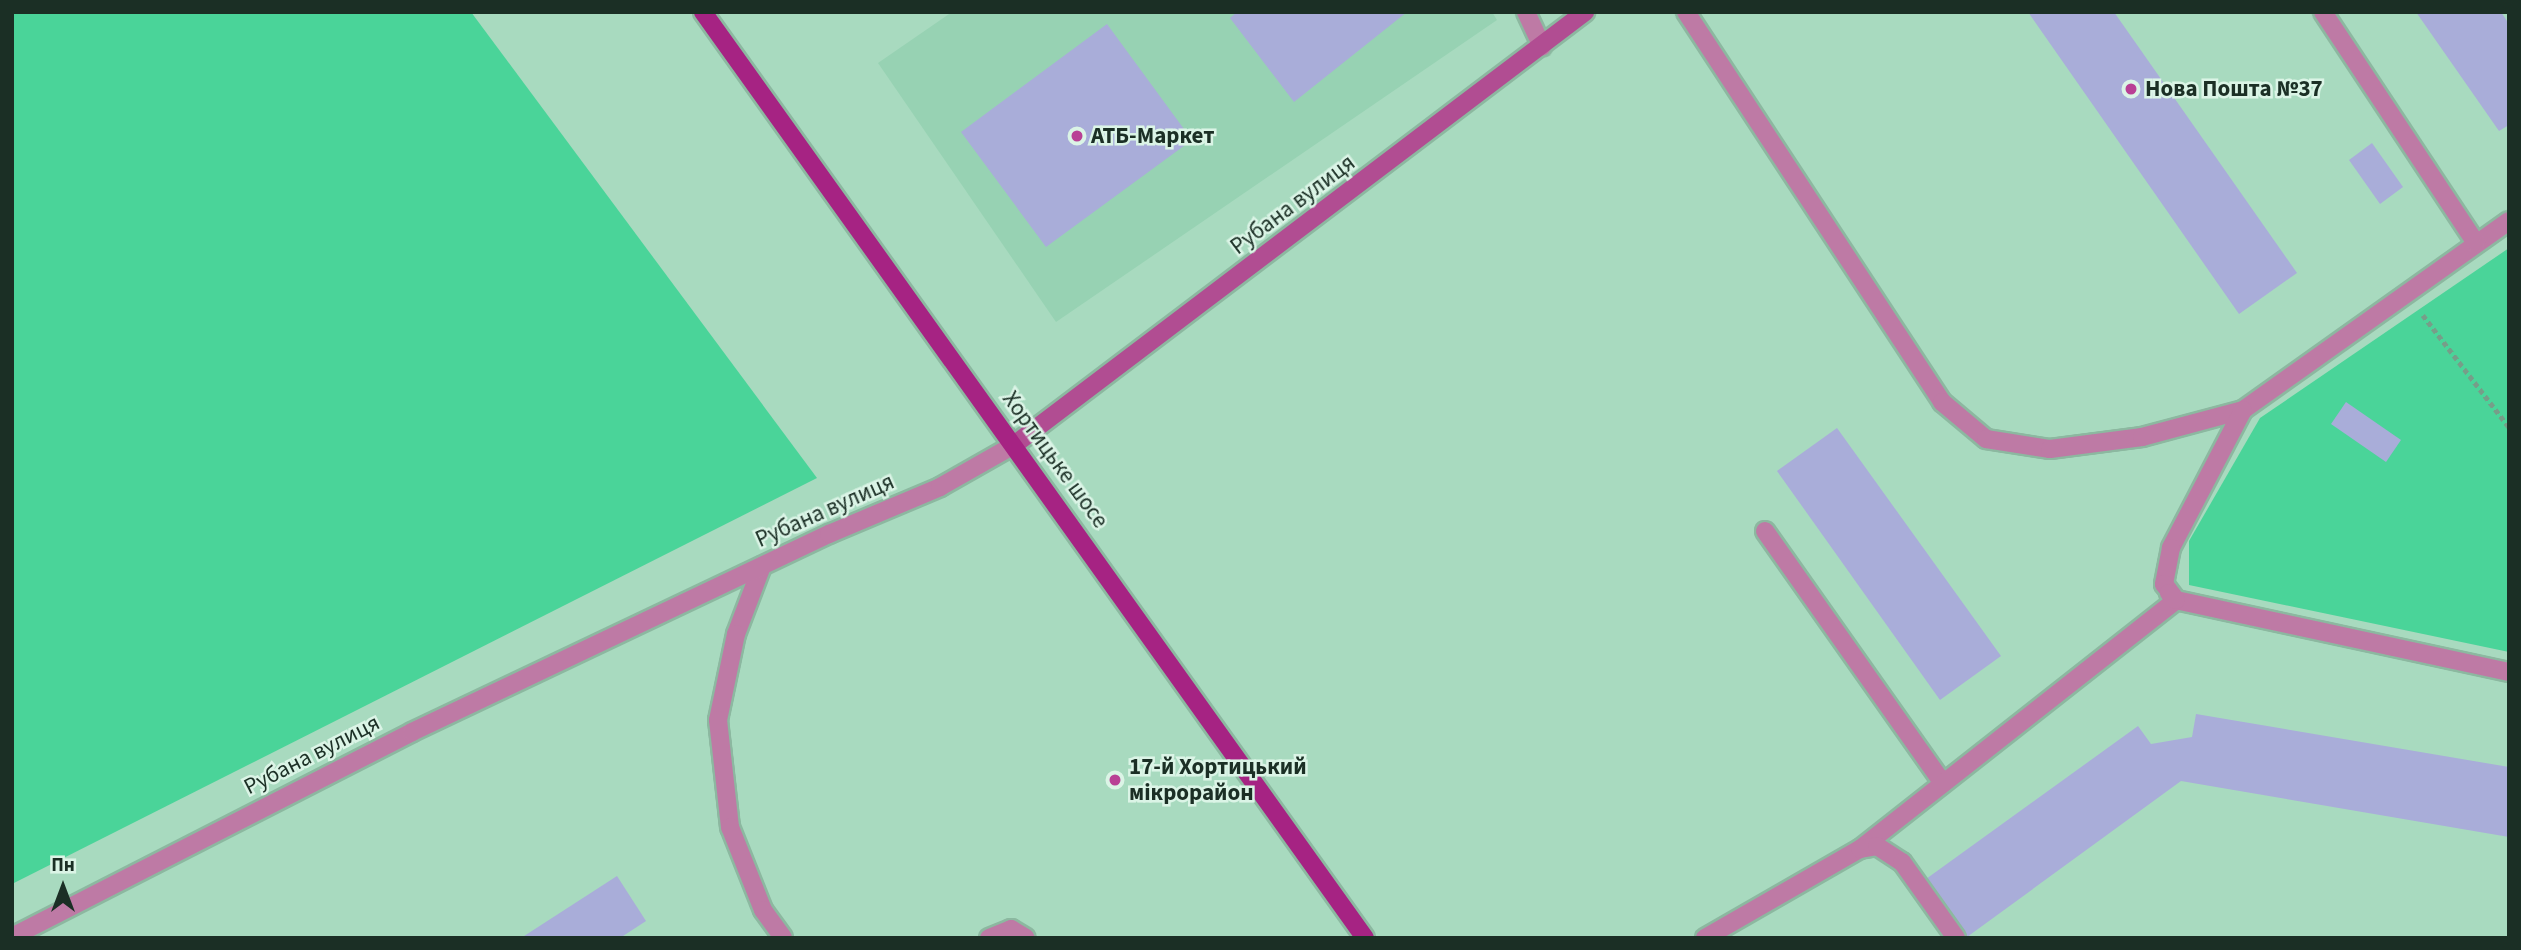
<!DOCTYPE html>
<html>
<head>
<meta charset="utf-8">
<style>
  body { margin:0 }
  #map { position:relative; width:2521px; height:950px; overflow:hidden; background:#a8dabf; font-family:"Source Sans 3",sans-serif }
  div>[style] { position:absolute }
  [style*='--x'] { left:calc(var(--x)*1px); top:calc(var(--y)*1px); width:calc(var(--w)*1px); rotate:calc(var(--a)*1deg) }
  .built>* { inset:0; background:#97d2b3 }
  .green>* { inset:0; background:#4ad499 }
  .building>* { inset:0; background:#a9add9 }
  .path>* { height:4.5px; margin-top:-2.25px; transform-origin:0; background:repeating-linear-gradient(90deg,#769e89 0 5px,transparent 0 8.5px) }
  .roads { filter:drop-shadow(2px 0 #8cb8a0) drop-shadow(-2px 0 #8cb8a0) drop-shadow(0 2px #8cb8a0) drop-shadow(0 -2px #8cb8a0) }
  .lane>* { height:18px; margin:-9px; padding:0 9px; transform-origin:9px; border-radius:9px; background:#be7aa5 }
  .street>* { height:18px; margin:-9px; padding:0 9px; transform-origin:9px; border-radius:9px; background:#be7aa5 }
  .secondary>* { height:18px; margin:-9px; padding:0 9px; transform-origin:9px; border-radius:9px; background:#b14d92 }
  .primary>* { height:18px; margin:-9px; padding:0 9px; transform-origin:9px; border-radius:9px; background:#a62383 }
  .dots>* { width:19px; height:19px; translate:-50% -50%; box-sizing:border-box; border:4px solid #dbf4e6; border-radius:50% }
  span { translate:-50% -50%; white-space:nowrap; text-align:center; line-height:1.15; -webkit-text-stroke:5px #dbf4e6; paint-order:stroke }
  .poi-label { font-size:23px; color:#1b2f25; font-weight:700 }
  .left { translate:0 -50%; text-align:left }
  .street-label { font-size:23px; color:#1b2f25 }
  .frame { position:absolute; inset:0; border:14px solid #1b2f25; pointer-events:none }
  .north { position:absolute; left:28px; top:852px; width:70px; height:70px; -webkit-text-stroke:5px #dbf4e6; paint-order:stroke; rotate:0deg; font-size:19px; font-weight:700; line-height:28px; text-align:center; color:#1b2f25 }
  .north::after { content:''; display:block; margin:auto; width:24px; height:32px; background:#1b2f25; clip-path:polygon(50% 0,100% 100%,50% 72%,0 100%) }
</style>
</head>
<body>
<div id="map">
  <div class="built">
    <div style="clip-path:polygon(952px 12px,1492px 12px,1497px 20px,1056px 322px,878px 63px)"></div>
  </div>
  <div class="green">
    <div style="clip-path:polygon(12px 12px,471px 12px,817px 478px,12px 884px)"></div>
    <div style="clip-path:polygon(2509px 248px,2509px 652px,2189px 585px,2189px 541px,2260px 418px)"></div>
  </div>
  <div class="building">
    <div style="clip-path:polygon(1237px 12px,1407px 12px,1294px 102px,1230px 18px)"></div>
    <div style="clip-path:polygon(2028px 12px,2114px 12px,2297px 273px,2239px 314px)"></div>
    <div style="clip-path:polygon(2416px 12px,2501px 12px,2509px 24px,2509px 125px,2499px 131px)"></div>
    <div style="clip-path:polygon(1107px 24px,1192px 140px,1046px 247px,961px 132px)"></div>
    <div style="clip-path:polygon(2372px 143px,2403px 187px,2380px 204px,2349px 160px)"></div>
    <div style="clip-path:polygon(2346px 402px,2401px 440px,2386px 462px,2331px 424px)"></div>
    <div style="clip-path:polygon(1837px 428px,2001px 656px,1940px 700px,1777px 471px)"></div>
    <div style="clip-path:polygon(2196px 714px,2509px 767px,2509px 837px,2181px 781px,1967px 937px,1926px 879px,2138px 726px,2151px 744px,2192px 737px)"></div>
    <div style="clip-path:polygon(617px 876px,646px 921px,620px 938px,521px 938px)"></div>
  </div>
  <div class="path">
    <div style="--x:2423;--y:315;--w:141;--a:52.5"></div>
  </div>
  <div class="roads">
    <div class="lane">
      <div style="--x:1526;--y:12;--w:38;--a:65"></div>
      <div style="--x:1686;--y:12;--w:467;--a:56.7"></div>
      <div style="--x:1942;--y:402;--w:57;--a:40.1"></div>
      <div style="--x:1986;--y:439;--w:65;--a:8.9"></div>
      <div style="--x:2050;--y:449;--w:93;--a:-7.4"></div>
      <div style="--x:2142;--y:437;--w:105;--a:-15"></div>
      <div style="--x:2243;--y:410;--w:326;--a:-35.4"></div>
      <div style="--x:2323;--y:12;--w:277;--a:56.5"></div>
      <div style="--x:2243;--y:410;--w:156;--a:117.6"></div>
      <div style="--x:2171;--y:548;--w:37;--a:101"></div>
      <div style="--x:2164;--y:584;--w:20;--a:53"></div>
      <div style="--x:2176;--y:600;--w:341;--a:12.2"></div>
      <div style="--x:1765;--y:531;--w:302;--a:54.8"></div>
      <div style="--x:762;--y:566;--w:73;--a:110.9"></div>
      <div style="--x:736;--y:634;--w:88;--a:101.8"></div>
      <div style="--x:718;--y:720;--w:108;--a:83.6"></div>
      <div style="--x:730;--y:827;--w:89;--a:68.3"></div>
      <div style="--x:763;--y:910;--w:34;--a:54"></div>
      <div style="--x:1860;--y:849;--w:402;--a:-38.2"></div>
      <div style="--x:2176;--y:600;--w:10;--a:-135"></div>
      <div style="--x:989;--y:938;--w:24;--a:-22"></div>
      <div style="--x:1011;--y:929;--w:17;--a:31"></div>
      <div style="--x:1705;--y:938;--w:179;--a:-29.9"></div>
      <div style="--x:1860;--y:849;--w:17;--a:-10"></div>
      <div style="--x:1877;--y:846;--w:30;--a:33"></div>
      <div style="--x:1902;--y:862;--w:93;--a:54.6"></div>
    </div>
    <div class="street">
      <div style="--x:12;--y:937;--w:449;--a:-27.1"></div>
      <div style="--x:412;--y:732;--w:462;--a:-25.4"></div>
      <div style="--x:829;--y:534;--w:121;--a:-22.9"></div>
      <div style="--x:940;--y:487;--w:85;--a:-29.6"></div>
    </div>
    <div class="secondary">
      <div style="--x:1014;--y:445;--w:717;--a:-37.17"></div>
    </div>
    <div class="primary">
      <div style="--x:703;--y:12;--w:1138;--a:54.44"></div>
    </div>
  </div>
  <div class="dots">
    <div style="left:2131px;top:89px;background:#b94095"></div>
    <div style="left:1077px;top:136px;background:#b94095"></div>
    <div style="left:1115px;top:780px;background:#b94095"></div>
  </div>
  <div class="poi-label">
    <span class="left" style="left:2145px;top:89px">Нова Пошта №37</span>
    <span class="left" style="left:1091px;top:136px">АТБ-Маркет</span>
    <span class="left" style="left:1129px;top:780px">17-й Хортицький<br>мікрорайон</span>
  </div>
  <div class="street-label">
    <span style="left:1293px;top:205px;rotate:-37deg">Рубана вулиця</span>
    <span style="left:1055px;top:460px;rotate:54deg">Хортицьке шосе</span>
    <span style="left:825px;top:511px;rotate:-24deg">Рубана вулиця</span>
    <span style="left:312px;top:755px;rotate:-27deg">Рубана вулиця</span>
  </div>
  <div class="frame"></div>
  <div class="north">Пн</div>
</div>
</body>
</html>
